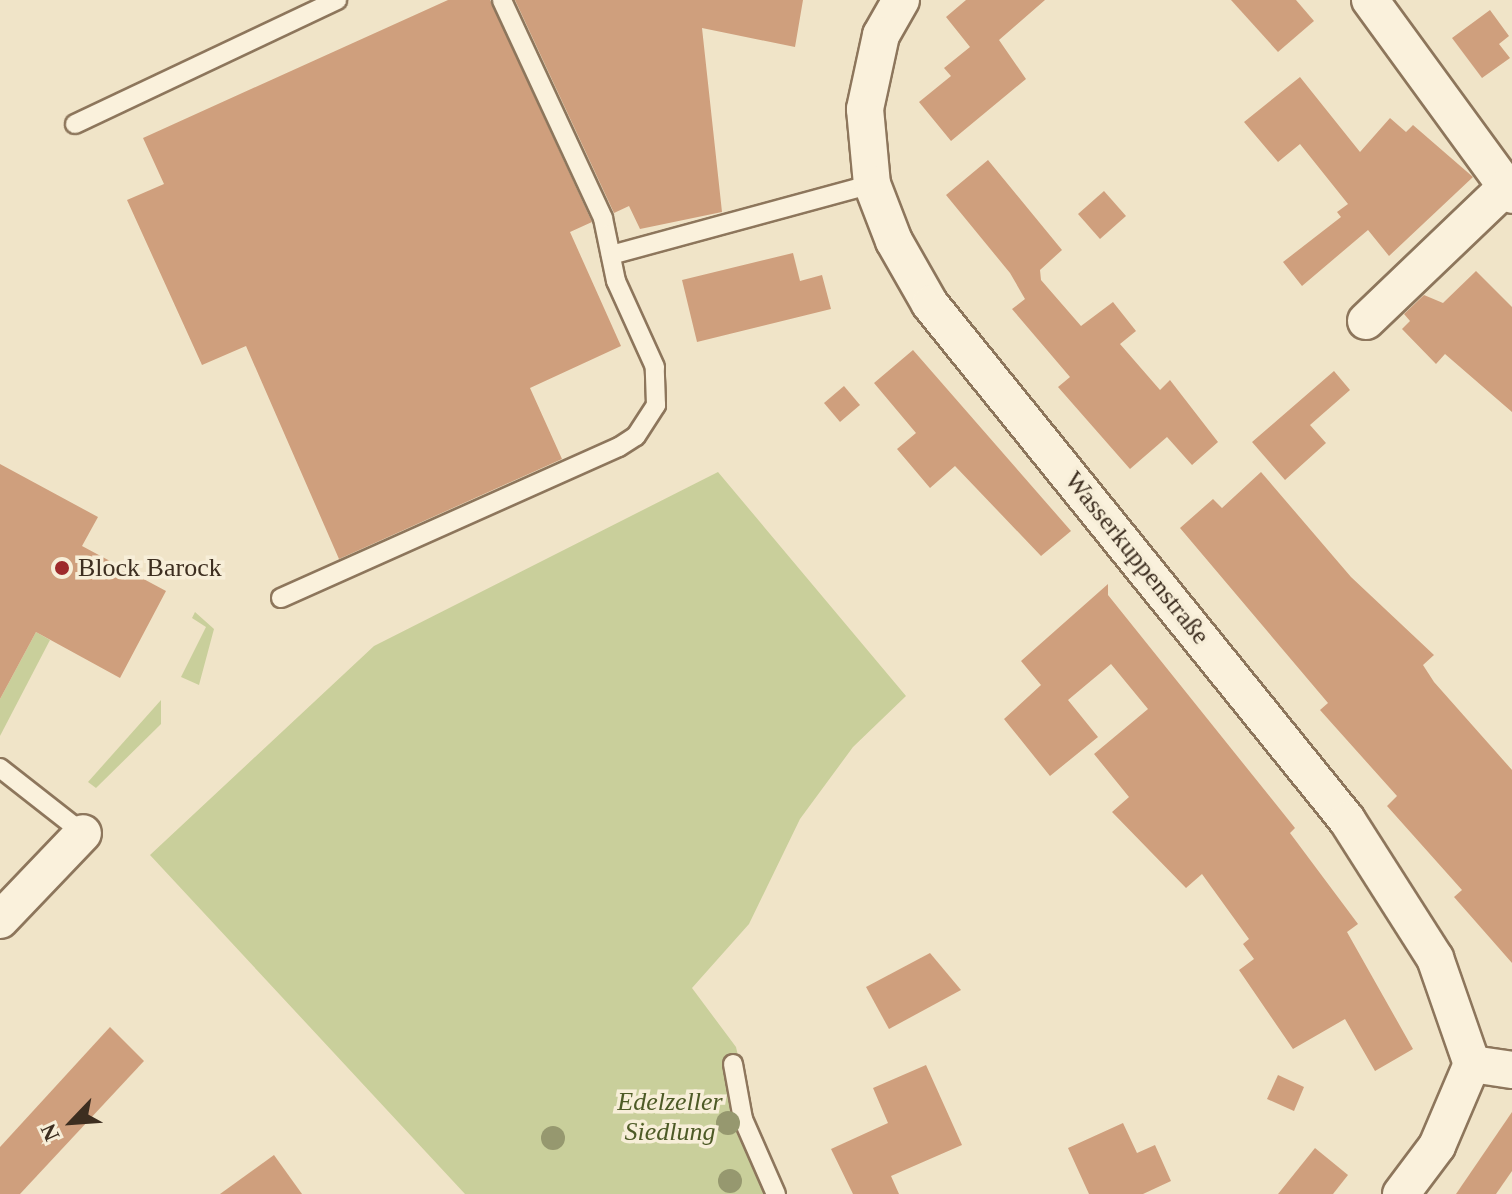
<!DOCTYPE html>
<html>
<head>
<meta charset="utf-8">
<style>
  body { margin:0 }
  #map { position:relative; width:1512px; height:1194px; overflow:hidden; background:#f0e4c8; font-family:"Times New Roman",serif }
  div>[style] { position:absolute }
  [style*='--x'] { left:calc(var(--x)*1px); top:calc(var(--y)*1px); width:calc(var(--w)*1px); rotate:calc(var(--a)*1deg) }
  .green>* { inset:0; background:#c9cf9b }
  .building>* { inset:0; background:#cf9f7d }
  .roads { filter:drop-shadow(2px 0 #8d765c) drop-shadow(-2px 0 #8d765c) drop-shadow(0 2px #8d765c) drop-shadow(0 -2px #8d765c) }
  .lane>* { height:18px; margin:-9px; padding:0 9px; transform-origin:9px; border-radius:9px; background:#faf1dc }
  .street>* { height:36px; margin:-18px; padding:0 18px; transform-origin:18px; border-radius:18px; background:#faf1dc }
  .trees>* { width:24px; height:24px; margin:-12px; border-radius:50%; background:#96986f }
  .dots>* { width:22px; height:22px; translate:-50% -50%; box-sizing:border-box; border:4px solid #f7eed8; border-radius:50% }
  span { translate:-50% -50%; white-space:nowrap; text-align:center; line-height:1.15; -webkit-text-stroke:7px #f7eed8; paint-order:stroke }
  .street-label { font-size:26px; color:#3d2e20 }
  .poi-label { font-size:26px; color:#3d2e20 }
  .left { translate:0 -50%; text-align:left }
  .park-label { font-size:26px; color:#4d5a26; font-style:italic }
  .north { position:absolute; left:32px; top:1082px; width:80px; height:80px; -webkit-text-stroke:6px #f7eed8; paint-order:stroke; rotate:245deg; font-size:22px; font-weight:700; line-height:32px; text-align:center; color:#3d2e20 }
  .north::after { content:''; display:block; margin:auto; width:28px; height:36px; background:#3d2e20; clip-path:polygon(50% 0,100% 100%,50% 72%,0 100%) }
</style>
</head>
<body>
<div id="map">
  <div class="green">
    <div style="clip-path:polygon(718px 472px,906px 696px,853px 747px,800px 819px,749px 924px,692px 988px,736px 1047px,770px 1194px,465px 1194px,150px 855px,374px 646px)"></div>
    <div style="clip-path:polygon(195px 612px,214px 629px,199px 685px,181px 677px,206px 627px,192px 618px)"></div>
    <div style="clip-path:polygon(36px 632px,50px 640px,0 736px,0 699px)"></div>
    <div style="clip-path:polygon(161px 700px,161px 724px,96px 788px,88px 782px)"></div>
  </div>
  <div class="building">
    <div style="clip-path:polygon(448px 0,490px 0,592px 222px,570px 232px,621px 346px,530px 388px,562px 459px,339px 559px,246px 346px,202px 365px,127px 200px,164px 184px,143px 138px)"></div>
    <div style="clip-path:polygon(515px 0,803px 0,795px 47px,702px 28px,722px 212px,640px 229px,629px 206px,614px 213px)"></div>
    <div style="clip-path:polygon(966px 0,1045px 0,999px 40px,1026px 79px,951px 141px,919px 102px,951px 76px,944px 68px,970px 47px,946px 17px)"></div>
    <div style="clip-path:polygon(1231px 0,1296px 0,1314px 21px,1278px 52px)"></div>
    <div style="clip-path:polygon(1490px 10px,1509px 36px,1499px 44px,1510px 58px,1482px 78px,1452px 38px)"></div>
    <div style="clip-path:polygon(1300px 77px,1360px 152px,1390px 118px,1406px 132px,1413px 125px,1473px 177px,1389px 256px,1368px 230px,1302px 286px,1283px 262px,1341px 217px,1337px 212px,1348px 204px,1300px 144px,1278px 162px,1244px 122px)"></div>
    <div style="clip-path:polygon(988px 160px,1062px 250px,1040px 270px,1041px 280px,1081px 326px,1113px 302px,1136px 331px,1120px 344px,1160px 390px,1170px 380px,1218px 442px,1192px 465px,1167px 437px,1130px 469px,1058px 387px,1070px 377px,1012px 309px,1025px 299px,1010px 273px,946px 195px)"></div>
    <div style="clip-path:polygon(1104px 191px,1126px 216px,1100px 239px,1078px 214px)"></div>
    <div style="clip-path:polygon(793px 253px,800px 281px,822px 275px,831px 309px,697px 342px,682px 280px)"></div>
    <div style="clip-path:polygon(1476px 271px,1512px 307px,1512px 412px,1445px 354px,1436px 364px,1402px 329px,1410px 321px,1404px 314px,1424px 295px,1443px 303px)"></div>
    <div style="clip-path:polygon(913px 350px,1071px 531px,1041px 556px,955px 466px,930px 488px,897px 449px,916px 433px,874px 383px)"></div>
    <div style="clip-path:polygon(1334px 371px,1350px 390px,1310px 425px,1326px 443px,1285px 480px,1252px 442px)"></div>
    <div style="clip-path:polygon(844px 386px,860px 405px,840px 422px,824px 403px)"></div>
    <div style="clip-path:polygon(0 464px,98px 517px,82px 546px,166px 591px,120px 678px,36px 632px,0 699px)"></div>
    <div style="clip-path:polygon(1261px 472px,1351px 577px,1434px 655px,1423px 665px,1434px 682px,1512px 770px,1512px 963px,1454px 897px,1462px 890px,1387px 806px,1397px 796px,1320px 710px,1328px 703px,1180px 528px,1213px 499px,1222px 508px)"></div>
    <div style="clip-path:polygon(1108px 584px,1108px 595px,1295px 828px,1290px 833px,1358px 924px,1347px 932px,1413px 1049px,1375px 1071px,1345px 1019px,1293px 1049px,1239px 970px,1254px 959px,1243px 944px,1249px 939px,1202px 874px,1186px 888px,1112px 812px,1129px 797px,1094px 754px,1148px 709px,1111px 664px,1068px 700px,1098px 737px,1050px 776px,1004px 719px,1041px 685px,1021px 661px)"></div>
    <div style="clip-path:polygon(930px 953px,961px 990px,889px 1029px,866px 987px)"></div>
    <div style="clip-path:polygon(110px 1027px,144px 1061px,20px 1194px,0 1194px,0 1147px)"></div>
    <div style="clip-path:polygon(926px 1065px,962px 1145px,891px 1176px,899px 1194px,853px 1194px,831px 1149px,888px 1123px,873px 1088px)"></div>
    <div style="clip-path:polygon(1278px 1075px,1304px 1087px,1294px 1111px,1267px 1099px)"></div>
    <div style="clip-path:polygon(1512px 1112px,1512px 1171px,1496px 1194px,1456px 1194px)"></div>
    <div style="clip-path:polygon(1123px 1123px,1137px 1153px,1155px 1145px,1171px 1181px,1143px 1194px,1089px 1194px,1068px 1148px)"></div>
    <div style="clip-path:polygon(1315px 1148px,1348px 1175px,1333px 1194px,1278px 1194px)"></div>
    <div style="clip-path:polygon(274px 1155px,302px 1194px,220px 1194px)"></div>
  </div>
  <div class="roads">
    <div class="lane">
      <div style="--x:75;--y:124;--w:290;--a:-25.3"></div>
      <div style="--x:611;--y:255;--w:270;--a:-15.2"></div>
      <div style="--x:281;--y:598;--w:370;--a:-24.1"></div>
      <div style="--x:619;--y:447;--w:20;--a:-33"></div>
      <div style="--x:636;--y:436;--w:37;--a:-57"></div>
      <div style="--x:656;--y:405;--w:38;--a:-92"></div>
      <div style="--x:655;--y:367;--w:94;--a:-114.4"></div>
      <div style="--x:616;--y:281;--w:64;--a:-101.7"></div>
      <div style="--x:603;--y:218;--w:240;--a:-114.9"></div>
      <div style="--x:0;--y:768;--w:105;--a:38.1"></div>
      <div style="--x:733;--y:1064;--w:56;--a:79.7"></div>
      <div style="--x:743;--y:1119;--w:82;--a:66.3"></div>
    </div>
    <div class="street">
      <div style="--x:901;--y:0;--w:40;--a:119.7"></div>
      <div style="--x:881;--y:35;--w:76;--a:102.2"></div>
      <div style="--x:865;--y:109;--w:75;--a:84.7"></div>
      <div style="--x:872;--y:184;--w:61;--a:68.9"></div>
      <div style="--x:894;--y:241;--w:73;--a:60.3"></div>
      <div style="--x:930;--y:304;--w:663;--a:51.06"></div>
      <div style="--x:1347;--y:820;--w:164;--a:57.5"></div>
      <div style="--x:1435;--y:958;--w:112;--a:70.8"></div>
      <div style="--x:1370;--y:0;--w:241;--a:53.9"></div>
      <div style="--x:1366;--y:321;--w:192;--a:-43.7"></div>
      <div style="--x:0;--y:920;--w:120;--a:-46.3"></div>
      <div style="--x:1472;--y:1064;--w:40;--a:8.5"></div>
      <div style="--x:1401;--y:1194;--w:60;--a:-53.1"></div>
      <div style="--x:1437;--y:1146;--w:89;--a:-66.9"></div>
    </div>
  </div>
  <div class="trees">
    <div style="left:728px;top:1123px"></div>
    <div style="left:553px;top:1138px"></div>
    <div style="left:730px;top:1181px"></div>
  </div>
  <div class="dots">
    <div style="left:62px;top:568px;background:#9e2a2b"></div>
  </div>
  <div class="street-label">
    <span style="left:1137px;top:558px;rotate:51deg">Wasserkuppenstraße</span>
  </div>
  <div class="poi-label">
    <span class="left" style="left:78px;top:568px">Block Barock</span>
  </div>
  <div class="park-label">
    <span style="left:670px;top:1117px">Edelzeller<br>Siedlung</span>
  </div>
  <div class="north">N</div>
</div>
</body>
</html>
